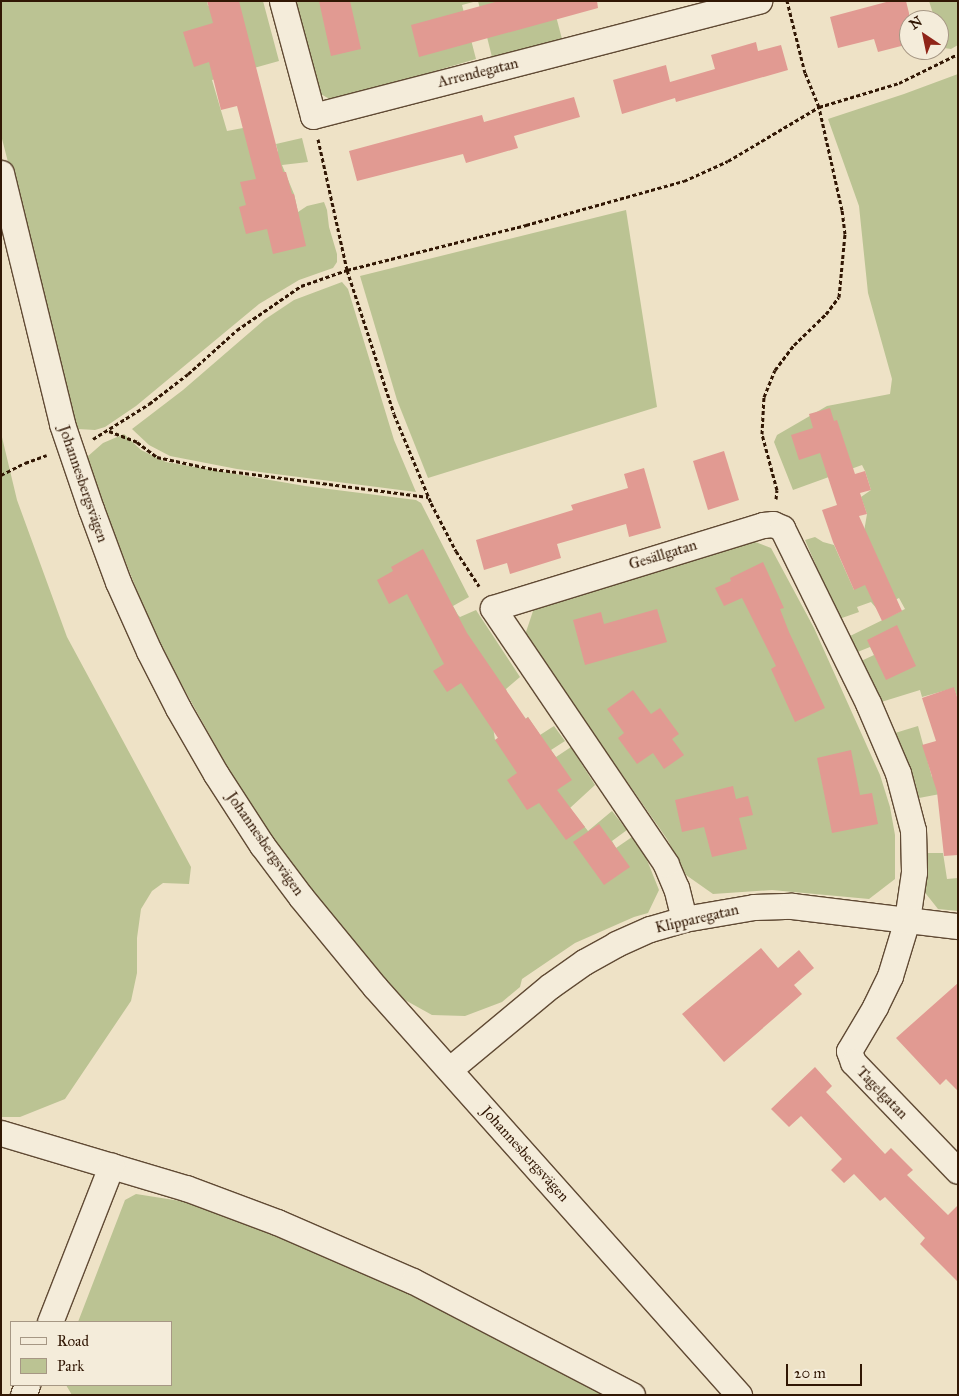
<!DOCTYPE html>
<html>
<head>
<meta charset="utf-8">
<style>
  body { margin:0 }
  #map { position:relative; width:959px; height:1396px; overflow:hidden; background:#eee2c6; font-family:"IM FELL Great Primer",serif }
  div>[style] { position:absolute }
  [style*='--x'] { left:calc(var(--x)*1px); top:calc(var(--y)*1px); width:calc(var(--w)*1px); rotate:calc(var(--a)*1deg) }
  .green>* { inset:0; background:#bbc393 }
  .building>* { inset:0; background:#e19a92 }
  .path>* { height:3px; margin-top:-1.5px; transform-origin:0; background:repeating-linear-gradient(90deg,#311704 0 4px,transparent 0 6.5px) }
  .roads { filter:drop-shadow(1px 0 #604a34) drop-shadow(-1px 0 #604a34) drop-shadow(0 1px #604a34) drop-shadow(0 -1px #604a34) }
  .minor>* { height:25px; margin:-12.5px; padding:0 12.5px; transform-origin:12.5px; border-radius:12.5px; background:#f4ecda }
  span { translate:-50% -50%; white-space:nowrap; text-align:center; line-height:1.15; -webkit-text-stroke:5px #f4ecda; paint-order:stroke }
  .street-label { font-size:15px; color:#311704 }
  .frame { position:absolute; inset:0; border:2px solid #311704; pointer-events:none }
  .legend { position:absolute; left:10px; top:1321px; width:162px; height:65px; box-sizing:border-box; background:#f4ecda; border:1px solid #a69784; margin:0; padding:6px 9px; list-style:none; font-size:15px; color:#311704 }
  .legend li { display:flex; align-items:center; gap:10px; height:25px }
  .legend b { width:25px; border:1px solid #a69784 }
  .north { position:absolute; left:899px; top:10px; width:50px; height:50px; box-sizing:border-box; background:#f4ecda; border:1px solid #a69784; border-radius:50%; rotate:326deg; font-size:14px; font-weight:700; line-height:20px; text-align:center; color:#311704 }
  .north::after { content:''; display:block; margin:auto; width:18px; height:22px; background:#8f2418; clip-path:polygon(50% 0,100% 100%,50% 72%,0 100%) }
  .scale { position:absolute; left:786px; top:1364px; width:76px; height:22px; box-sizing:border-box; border:2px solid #311704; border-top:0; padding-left:6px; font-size:15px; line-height:18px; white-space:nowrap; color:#311704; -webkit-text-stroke:4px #f4ecda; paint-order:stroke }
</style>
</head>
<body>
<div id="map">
  <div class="green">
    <div style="clip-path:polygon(1px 1px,207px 1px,208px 6px,228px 1px,263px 1px,279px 61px,212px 80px,227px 131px,243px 128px,278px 152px,276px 144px,302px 138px,308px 162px,282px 165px,294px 194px,298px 212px,307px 206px,324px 202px,327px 210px,329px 227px,337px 254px,337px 262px,333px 268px,299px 280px,259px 304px,136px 406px,105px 427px,95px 430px,78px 429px,76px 425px,1px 135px)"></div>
    <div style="clip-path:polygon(292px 1px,477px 1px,462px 5px,476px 59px,333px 101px,312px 89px)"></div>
    <div style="clip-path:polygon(478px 1px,552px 1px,562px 39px,492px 57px)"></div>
    <div style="clip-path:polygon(929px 1px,958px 1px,958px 45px,951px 49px,944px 48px,939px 32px,939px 20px,935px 20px)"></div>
    <div style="clip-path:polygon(958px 74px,958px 700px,954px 688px,922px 697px,920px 690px,878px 703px,859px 662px,874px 655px,870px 647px,855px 653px,848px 637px,905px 609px,899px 598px,877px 609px,871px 602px,857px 607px,859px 612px,839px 619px,805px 540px,815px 537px,823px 542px,834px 545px,854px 590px,867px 514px,861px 497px,871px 490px,865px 471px,862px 465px,793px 490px,774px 442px,777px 435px,827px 406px,890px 394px,892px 379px,868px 293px,859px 206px,828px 119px,904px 94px)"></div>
    <div style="clip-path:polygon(626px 210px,657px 407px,428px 478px,397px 400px,360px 276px)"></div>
    <div style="clip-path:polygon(342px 282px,348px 289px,394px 440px,416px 492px,237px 469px,170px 456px,149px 445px,132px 429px,183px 390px,264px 320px,294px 300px)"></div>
    <div style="clip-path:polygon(1px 433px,17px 500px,67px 637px,191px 867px,189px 884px,163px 883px,152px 891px,141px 909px,137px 938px,137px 973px,131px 1001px,65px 1099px,20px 1117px,1px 1117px)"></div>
    <div style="clip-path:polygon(124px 434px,141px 450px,166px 462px,305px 486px,416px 500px,421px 503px,469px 597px,453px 606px,458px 615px,460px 617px,476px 610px,520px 677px,506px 689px,507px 692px,493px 726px,495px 740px,528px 717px,540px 735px,554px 726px,565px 741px,551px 750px,556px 757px,571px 747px,595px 785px,570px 808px,588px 831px,612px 811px,627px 830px,612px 841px,616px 848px,632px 837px,645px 855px,659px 890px,648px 913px,634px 917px,575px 943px,522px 979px,520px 987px,502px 1002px,465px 1016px,432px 1015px,396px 995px,357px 951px,274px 841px,224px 761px,178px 678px,147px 616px,86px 462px,87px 457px,103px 443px)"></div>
    <div style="clip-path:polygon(750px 540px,771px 548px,814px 628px,880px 775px,890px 807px,895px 835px,895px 879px,869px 899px,772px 890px,713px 894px,686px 875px,667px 839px,525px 635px,534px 608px)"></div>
    <div style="clip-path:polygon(918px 726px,932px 777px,958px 768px,940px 794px,919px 798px,915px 782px,895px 733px)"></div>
    <div style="clip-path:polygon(924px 853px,943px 853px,947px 879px,958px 878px,958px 911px,938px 909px,919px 885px)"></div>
    <div style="clip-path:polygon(136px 1194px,187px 1202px,279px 1236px,410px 1292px,607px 1395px,72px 1395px,66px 1385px,171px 1385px,171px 1322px,78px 1322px,125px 1200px)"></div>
  </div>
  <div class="building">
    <div style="clip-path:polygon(207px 1px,239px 1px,283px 172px,286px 172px,292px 194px,294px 194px,306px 246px,273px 254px,267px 229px,246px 234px,239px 207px,246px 205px,240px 182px,256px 179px,237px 106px,221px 110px,209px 62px,194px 67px,183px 32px,213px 23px)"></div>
    <div style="clip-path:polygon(319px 1px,350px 1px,361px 49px,331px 56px)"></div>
    <div style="clip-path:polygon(499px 1px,597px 1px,598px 8px,419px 57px,411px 25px)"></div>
    <div style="clip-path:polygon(890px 1px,906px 1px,909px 13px,909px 44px,878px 52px,874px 39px,838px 48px,830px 17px)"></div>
    <div style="clip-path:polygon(756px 42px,758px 51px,781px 45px,788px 70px,676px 102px,675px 98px,622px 114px,613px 80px,666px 65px,670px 82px,715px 69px,711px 55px)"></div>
    <div style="clip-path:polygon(574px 97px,580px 117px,514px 136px,518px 148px,466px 163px,463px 154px,357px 181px,349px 151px,482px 115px,484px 122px)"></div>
    <div style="clip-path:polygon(830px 408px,834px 421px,837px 420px,855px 474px,865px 471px,871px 490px,860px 493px,867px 514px,859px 516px,902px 611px,882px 621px,865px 585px,854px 590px,833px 542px,822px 510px,837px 505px,820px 453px,799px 460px,791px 435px,813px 428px,809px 414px)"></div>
    <div style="clip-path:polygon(724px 451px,739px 500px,708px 510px,693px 461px)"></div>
    <div style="clip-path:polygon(644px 468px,661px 528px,629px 537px,626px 524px,557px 544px,561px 558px,510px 574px,507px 563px,484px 570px,476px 540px,573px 510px,571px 505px,628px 488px,624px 474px)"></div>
    <div style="clip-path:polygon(423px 549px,467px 633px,526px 719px,528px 717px,572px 780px,557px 790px,585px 827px,566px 840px,539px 803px,527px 810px,507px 780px,517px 773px,495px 740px,498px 738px,461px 683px,447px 692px,433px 671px,444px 664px,407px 594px,389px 604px,377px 580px,393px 571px,391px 567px)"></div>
    <div style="clip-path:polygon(763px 562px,784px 608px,780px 609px,789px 632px,825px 708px,795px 722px,771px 669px,776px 666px,742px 598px,724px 606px,715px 588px,731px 581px,730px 578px)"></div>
    <div style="clip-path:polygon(657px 609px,667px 642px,585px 665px,573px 620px,601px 612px,604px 624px)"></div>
    <div style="clip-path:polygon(897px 625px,916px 666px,886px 680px,867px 640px)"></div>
    <div style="clip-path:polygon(954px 687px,958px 700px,958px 855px,944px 856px,937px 792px,922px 745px,936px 741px,922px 698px)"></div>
    <div style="clip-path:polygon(633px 690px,651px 714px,660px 708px,679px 734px,672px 739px,684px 755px,664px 769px,653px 753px,637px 764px,618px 738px,624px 733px,607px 709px)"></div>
    <div style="clip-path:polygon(851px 750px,860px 795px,872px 793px,878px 824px,832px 833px,817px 758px)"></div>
    <div style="clip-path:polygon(733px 786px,736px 799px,748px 796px,753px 815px,739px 818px,747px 849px,712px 857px,704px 827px,682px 832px,675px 800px)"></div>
    <div style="clip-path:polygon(599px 824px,630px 867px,604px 885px,573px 842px)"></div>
    <div style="clip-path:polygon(761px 948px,778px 968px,799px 950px,814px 968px,794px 985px,802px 994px,724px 1062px,682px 1014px)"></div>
    <div style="clip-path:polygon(958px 983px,958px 1091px,946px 1079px,940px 1085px,896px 1038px)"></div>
    <div style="clip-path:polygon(815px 1067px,832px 1086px,826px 1092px,885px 1154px,891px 1148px,913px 1170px,907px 1175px,948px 1215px,958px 1205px,958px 1282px,920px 1244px,925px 1238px,885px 1197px,880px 1201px,854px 1174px,844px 1183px,831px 1170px,842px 1159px,801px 1116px,789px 1127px,771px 1109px)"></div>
  </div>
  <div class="path">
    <div style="--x:318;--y:139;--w:134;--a:77.5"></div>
    <div style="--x:347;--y:270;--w:151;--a:71.9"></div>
    <div style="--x:394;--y:414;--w:96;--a:67.4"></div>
    <div style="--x:431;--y:503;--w:54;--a:62.5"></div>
    <div style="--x:456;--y:551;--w:42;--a:56.7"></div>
    <div style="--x:109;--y:431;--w:30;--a:21"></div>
    <div style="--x:137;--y:442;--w:25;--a:37"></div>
    <div style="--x:157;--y:457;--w:57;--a:12.1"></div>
    <div style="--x:213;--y:469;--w:217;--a:7.4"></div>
    <div style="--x:93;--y:439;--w:66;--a:-32"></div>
    <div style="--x:149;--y:404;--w:49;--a:-37.6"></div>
    <div style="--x:188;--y:374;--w:66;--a:-41.9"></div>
    <div style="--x:237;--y:330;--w:78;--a:-34.5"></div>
    <div style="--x:301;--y:286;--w:49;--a:-19.2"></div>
    <div style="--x:347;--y:270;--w:185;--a:-14.1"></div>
    <div style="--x:526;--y:225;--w:164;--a:-15.6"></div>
    <div style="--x:684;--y:181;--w:48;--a:-24.4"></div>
    <div style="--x:728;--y:161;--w:106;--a:-30.7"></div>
    <div style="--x:819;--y:107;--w:84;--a:-16.7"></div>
    <div style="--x:899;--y:83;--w:66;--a:-26.2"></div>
    <div style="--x:1;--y:475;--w:27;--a:-27"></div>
    <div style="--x:25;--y:463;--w:23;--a:-20"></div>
    <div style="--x:776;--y:499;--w:9;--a:-84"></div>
    <div style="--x:777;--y:490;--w:58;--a:-105"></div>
    <div style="--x:762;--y:434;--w:37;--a:-87"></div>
    <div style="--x:764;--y:397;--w:29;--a:-68"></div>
    <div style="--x:775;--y:370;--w:31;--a:-53"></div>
    <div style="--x:794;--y:345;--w:45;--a:-44.1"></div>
    <div style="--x:826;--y:314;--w:21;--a:-53"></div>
    <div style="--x:839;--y:297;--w:63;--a:-84.6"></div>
    <div style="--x:845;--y:234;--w:24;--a:-97"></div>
    <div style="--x:842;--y:210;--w:106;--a:-102.6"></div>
    <div style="--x:819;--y:107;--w:37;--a:-112"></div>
    <div style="--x:805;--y:73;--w:74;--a:-104"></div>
  </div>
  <div class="roads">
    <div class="minor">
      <div style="--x:282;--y:1;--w:119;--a:74.9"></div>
      <div style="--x:313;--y:116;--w:461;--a:-14.5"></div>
      <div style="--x:1;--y:173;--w:258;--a:76.3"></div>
      <div style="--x:62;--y:424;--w:90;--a:71.2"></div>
      <div style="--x:91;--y:509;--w:78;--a:69.7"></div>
      <div style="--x:118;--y:582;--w:76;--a:65.8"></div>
      <div style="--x:149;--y:651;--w:64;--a:63"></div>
      <div style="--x:178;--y:708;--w:76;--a:60.1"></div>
      <div style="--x:216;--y:774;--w:85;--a:57.1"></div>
      <div style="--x:262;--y:845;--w:65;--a:53.1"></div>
      <div style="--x:301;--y:897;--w:117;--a:50.6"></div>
      <div style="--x:375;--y:987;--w:547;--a:48.26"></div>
      <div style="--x:684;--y:919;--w:32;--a:-104"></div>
      <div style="--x:676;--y:888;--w:26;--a:-113"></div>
      <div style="--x:666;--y:864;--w:309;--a:-124.1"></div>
      <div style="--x:493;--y:608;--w:282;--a:-17.1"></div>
      <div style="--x:763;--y:525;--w:10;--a:-6"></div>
      <div style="--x:773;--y:524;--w:10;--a:24"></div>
      <div style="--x:782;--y:528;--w:195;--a:63.8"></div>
      <div style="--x:868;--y:703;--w:76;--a:66.8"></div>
      <div style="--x:898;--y:773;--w:59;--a:75.3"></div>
      <div style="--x:913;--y:830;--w:42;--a:88.6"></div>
      <div style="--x:914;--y:872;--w:49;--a:98.3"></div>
      <div style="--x:907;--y:920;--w:59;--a:106.9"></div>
      <div style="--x:890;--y:976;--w:34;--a:116"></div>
      <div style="--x:875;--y:1007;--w:51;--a:120.6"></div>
      <div style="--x:849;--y:1051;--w:12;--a:70"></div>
      <div style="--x:853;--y:1062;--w:151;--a:46.1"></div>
      <div style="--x:450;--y:1069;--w:130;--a:-39.7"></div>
      <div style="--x:550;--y:986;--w:42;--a:-35.2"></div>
      <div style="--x:584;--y:962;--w:37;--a:-29"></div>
      <div style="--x:616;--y:944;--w:37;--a:-24"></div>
      <div style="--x:650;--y:929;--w:35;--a:-16"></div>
      <div style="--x:684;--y:919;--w:71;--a:-9.7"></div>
      <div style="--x:754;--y:907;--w:38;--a:-2"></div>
      <div style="--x:792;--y:906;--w:167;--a:6.9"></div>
      <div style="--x:1;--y:1133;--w:193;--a:16.6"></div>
      <div style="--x:186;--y:1188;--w:97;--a:20.5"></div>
      <div style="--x:277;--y:1222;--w:148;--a:23.5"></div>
      <div style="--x:413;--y:1281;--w:247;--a:27.5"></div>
      <div style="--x:50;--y:1322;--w:168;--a:-68.6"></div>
      <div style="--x:23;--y:1395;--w:11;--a:-68"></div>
    </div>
  </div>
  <div class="street-label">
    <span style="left:478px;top:73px;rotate:-14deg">Arrendegatan</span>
    <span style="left:83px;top:484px;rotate:71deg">Johannesbergsvägen</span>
    <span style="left:663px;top:555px;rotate:-17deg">Gesällgatan</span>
    <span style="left:265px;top:844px;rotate:55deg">Johannesbergsvägen</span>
    <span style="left:697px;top:919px;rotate:-13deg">Klipparegatan</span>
    <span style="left:882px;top:1093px;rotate:46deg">Tagelgatan</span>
    <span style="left:525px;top:1154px;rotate:48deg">Johannesbergsvägen</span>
  </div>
  <div class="frame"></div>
  <ul class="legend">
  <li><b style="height:6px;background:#f4ecda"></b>Road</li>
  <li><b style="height:14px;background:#bbc393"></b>Park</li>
  </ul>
  <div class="north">N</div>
  <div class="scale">20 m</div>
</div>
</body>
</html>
